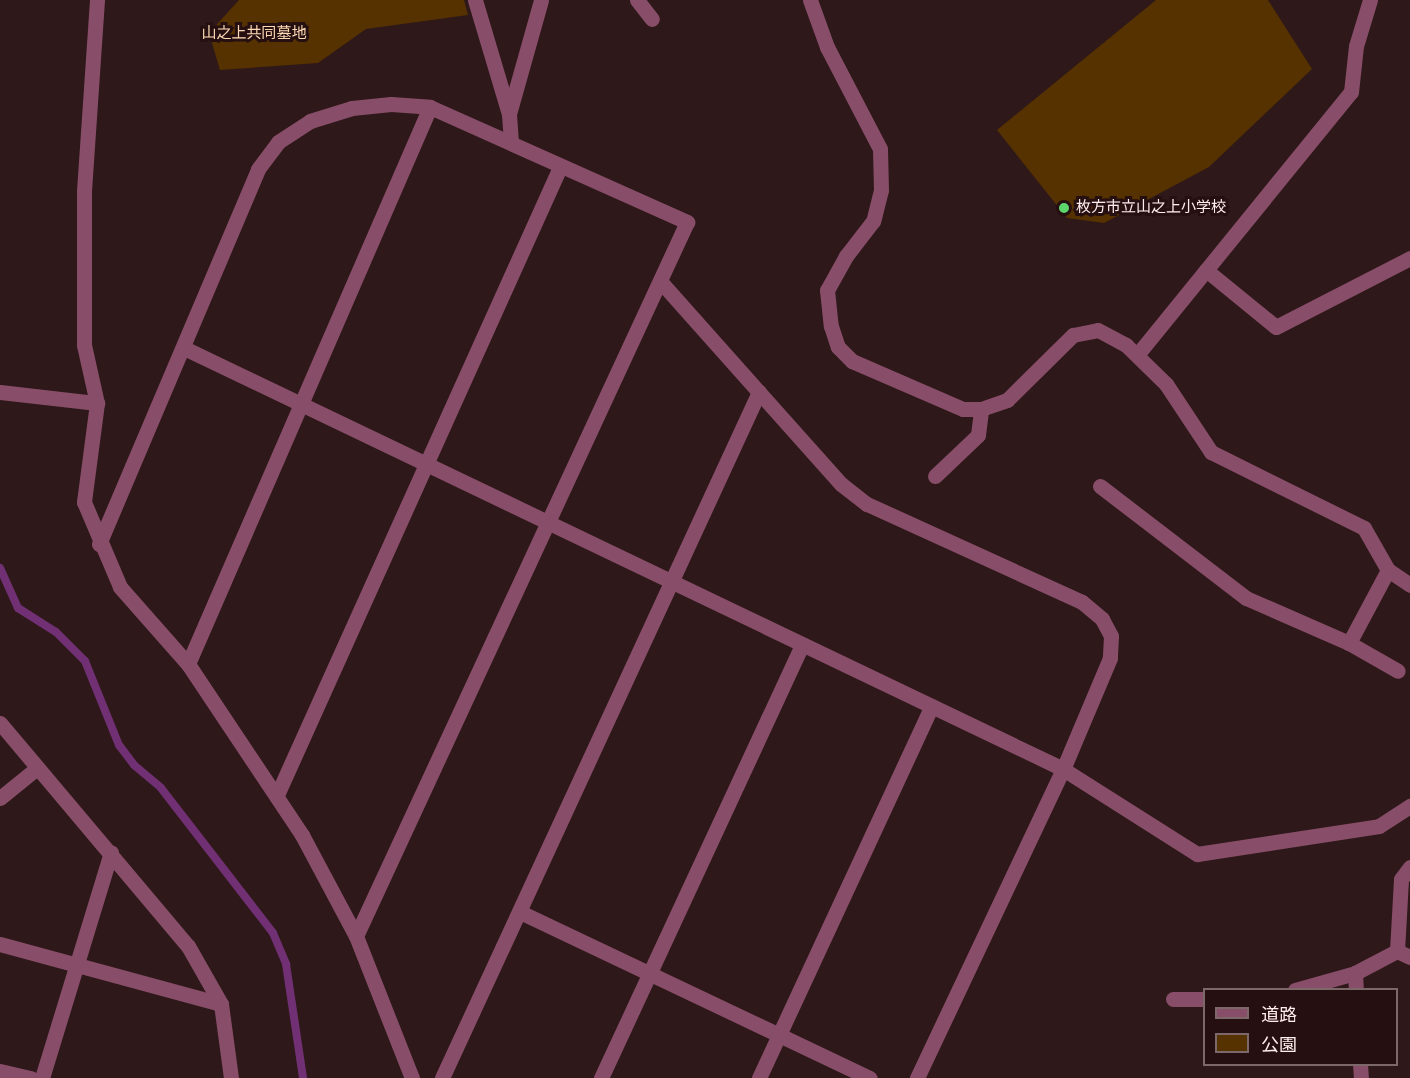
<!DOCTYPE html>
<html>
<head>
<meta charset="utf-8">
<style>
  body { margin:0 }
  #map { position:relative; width:1410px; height:1078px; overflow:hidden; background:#2f1819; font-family:Roboto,"Noto Sans JP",sans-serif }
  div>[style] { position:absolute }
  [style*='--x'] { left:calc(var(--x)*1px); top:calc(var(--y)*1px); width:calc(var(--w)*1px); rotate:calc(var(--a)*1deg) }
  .green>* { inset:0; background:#553200 }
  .stream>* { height:8px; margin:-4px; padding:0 4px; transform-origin:4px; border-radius:4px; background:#703073 }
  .minor>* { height:15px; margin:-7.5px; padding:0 7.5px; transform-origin:7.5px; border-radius:7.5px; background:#884e69 }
  .dots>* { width:16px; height:16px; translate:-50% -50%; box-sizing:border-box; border:3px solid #250f10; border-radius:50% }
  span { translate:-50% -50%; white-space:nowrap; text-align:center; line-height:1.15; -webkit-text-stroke:6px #250f10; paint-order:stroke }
  .park-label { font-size:15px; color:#fdd9b4 }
  .poi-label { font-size:15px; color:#ffedee }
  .left { translate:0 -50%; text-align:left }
  .legend { position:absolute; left:1203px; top:988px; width:195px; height:78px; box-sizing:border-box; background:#250f10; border:2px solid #7c6869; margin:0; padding:8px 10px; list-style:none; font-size:18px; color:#ffedee }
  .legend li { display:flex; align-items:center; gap:12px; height:30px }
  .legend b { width:30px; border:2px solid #7c6869 }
</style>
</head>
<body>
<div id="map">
  <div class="green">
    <div style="clip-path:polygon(239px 0,464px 0,468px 15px,366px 29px,318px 63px,220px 70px,209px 33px)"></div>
    <div style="clip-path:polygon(1156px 0,1268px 0,1312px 69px,1209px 167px,1104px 223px,1067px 218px,997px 130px)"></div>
  </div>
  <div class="stream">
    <div style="--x:0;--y:568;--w:44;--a:65.8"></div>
    <div style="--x:18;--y:608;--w:45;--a:32.3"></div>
    <div style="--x:56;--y:632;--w:41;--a:45"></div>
    <div style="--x:85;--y:661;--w:91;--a:68"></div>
    <div style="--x:119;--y:745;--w:25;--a:53"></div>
    <div style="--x:134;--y:765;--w:35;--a:40"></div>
    <div style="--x:161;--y:788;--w:183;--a:52.3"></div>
    <div style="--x:273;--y:933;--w:34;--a:67"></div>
    <div style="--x:286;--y:964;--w:115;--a:81.5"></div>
  </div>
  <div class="minor">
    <div style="--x:97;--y:0;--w:192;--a:93.9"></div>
    <div style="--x:84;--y:192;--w:153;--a:90"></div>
    <div style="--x:84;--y:345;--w:59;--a:77.4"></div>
    <div style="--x:97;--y:403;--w:100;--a:97.5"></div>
    <div style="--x:84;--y:502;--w:92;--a:67"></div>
    <div style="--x:120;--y:587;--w:103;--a:48.6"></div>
    <div style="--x:188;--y:664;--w:206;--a:56.3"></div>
    <div style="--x:302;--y:835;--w:115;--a:61.9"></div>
    <div style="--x:356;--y:936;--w:153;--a:68.5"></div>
    <div style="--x:475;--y:0;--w:119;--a:73.4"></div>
    <div style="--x:509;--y:114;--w:29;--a:86"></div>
    <div style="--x:637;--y:0;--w:24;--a:52"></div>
    <div style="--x:810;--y:0;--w:50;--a:70.1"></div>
    <div style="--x:827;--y:47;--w:115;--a:62.5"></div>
    <div style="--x:880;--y:149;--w:41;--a:88.6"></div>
    <div style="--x:881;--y:190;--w:32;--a:104"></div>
    <div style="--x:873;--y:221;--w:44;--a:127.6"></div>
    <div style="--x:846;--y:256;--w:39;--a:119"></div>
    <div style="--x:827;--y:290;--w:36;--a:84"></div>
    <div style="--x:831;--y:326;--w:22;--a:72"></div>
    <div style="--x:838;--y:347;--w:20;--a:45"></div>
    <div style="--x:852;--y:361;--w:121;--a:23.4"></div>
    <div style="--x:963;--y:409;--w:18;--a:0"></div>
    <div style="--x:981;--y:409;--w:28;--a:-19"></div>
    <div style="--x:1007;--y:400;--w:93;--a:-44.6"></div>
    <div style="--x:1073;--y:335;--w:25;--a:-11"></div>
    <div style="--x:1098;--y:330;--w:32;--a:28"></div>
    <div style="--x:1126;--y:345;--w:56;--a:44.3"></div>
    <div style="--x:1166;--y:384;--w:82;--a:56.5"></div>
    <div style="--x:1211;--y:452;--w:171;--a:26.4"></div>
    <div style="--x:1364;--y:528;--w:48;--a:60.3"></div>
    <div style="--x:1388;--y:570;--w:27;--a:34"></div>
    <div style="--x:509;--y:114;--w:118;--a:-74.3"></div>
    <div style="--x:1206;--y:270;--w:90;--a:39.2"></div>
    <div style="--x:1276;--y:327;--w:151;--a:-27.2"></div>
    <div style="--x:660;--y:281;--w:272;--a:48.3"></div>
    <div style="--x:841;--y:484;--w:33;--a:38"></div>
    <div style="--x:867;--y:504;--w:236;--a:24.5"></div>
    <div style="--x:1082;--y:602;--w:26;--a:40"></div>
    <div style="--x:1102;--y:619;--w:19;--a:62"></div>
    <div style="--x:1111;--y:636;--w:22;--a:93"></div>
    <div style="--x:1110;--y:658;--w:121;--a:112.9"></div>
    <div style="--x:1063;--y:769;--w:342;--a:115.3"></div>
    <div style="--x:184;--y:348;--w:975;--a:25.59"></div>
    <div style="--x:1063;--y:769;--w:159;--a:32.4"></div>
    <div style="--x:1197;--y:854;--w:184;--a:-8.7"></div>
    <div style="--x:1379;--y:826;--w:37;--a:-33"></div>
    <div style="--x:1137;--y:355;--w:339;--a:-50.9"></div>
    <div style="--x:1351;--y:92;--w:46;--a:-83.8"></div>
    <div style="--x:1356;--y:46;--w:48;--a:-73.1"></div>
    <div style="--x:0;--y:392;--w:98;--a:6.5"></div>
    <div style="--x:935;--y:476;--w:59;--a:-43.6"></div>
    <div style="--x:978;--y:435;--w:26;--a:-83"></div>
    <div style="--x:1100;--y:486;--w:184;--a:37.5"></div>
    <div style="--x:1246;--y:598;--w:112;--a:23.6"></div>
    <div style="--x:99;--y:544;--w:407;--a:-67"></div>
    <div style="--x:258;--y:169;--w:34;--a:-53"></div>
    <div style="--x:278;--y:142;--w:38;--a:-33"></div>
    <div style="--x:310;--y:121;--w:44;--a:-17.2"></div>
    <div style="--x:352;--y:108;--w:39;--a:-6"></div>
    <div style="--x:391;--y:104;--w:39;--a:4"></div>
    <div style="--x:430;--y:107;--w:282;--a:24.1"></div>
    <div style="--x:687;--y:222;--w:787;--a:114.87"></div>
    <div style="--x:1388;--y:570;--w:83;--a:118.1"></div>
    <div style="--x:1349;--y:643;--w:56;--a:29.7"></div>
    <div style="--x:188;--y:664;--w:607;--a:-66.52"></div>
    <div style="--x:0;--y:723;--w:292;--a:49.9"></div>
    <div style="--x:188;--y:946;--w:67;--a:60.4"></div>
    <div style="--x:221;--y:1004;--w:75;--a:82.3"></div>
    <div style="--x:277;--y:795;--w:689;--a:-65.74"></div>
    <div style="--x:0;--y:798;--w:48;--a:-39"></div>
    <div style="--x:520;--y:912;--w:387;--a:25.4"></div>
    <div style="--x:0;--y:944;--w:229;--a:15.2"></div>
    <div style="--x:1397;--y:951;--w:72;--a:-86.8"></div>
    <div style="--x:1401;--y:879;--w:15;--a:-53"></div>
    <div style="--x:1355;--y:973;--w:17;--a:87"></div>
    <div style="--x:1295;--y:990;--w:62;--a:-15.8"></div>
    <div style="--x:1355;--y:973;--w:47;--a:-27.6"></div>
    <div style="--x:1397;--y:951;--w:14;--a:25"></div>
    <div style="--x:1173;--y:999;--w:31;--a:0"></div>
    <div style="--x:1360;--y:1064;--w:14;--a:86"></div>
    <div style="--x:0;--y:1071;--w:32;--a:13"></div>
    <div style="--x:42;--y:1078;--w:236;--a:-73"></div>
    <div style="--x:442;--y:1078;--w:756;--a:-65.2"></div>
    <div style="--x:601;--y:1078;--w:478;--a:-65.1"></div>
    <div style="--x:759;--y:1078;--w:410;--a:-65.1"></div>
  </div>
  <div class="dots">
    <div style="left:1064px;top:208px;background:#5dd56c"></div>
  </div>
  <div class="park-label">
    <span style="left:254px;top:34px">山之上共同墓地</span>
  </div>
  <div class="poi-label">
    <span class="left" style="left:1076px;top:208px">枚方市立山之上小学校</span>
  </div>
  <ul class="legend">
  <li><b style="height:8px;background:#884e69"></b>道路</li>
  <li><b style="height:16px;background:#553200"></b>公園</li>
  </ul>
</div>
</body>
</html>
